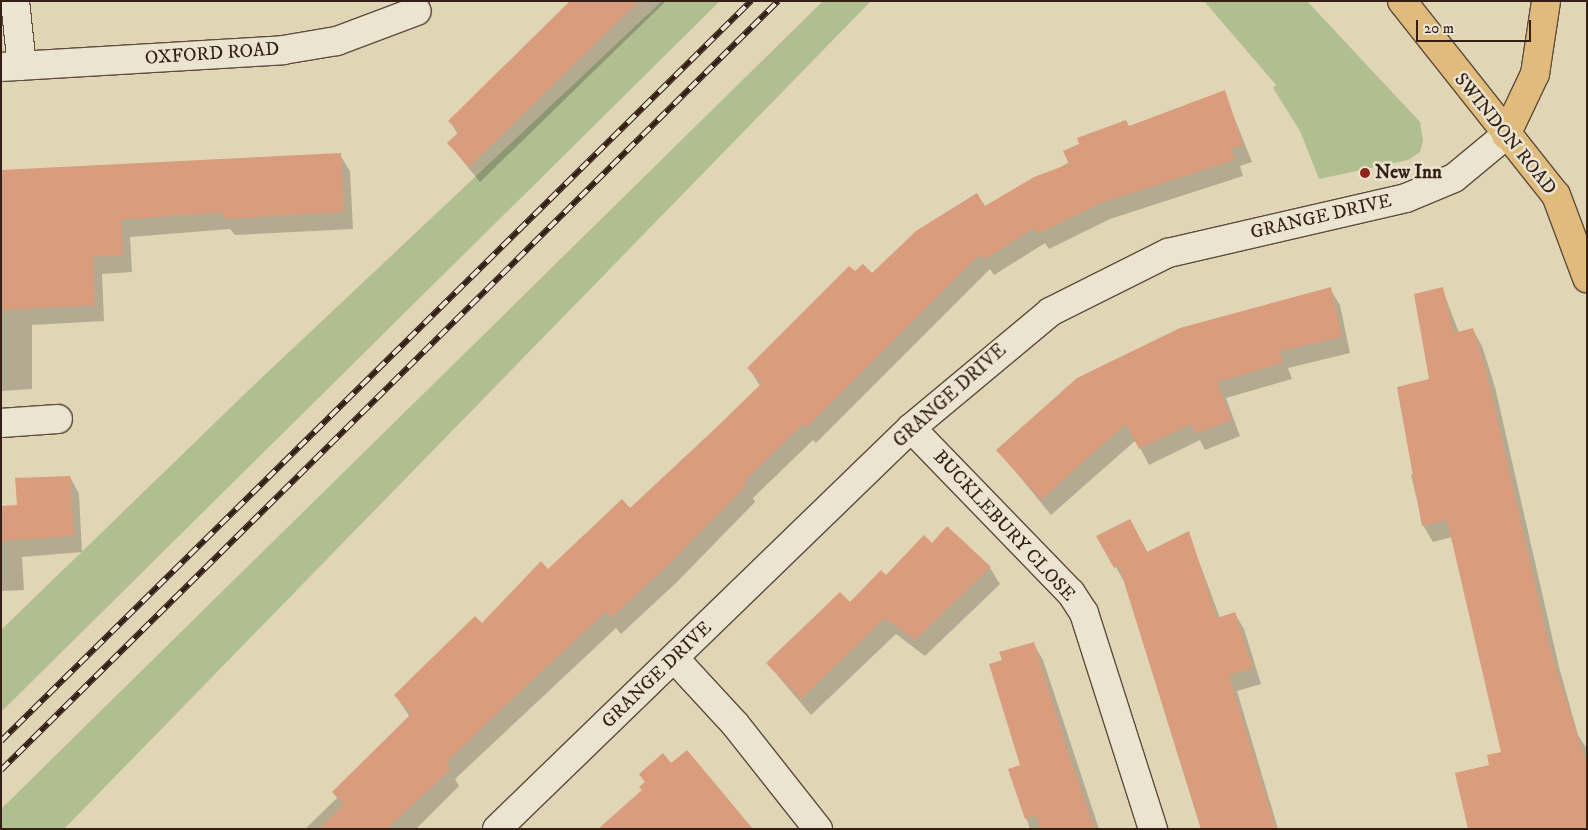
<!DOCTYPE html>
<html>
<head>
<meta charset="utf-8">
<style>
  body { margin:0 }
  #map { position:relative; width:1588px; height:830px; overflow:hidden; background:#e0d6b6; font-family:"IM FELL DW Pica",serif }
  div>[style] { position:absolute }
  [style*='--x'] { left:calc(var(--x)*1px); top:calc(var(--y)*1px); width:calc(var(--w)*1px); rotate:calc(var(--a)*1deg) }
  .green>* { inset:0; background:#b0be90 }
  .shadow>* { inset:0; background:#0003 }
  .building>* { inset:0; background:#d99c7c }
  .roads { filter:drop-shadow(1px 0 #5e4d3d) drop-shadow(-1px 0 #5e4d3d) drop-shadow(0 1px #5e4d3d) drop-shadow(0 -1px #5e4d3d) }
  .minor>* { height:28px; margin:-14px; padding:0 14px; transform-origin:14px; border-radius:14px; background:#ebe4d0 }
  .major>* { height:28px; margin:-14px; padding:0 14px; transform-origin:14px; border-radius:14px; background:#e0bb7b }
  .rail>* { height:5.5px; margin-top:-2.75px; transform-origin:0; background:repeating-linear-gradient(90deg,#ebe4d0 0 11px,#331f15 0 22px); box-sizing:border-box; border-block:1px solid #331f15 }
  .dots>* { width:14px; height:14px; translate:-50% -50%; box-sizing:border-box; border:2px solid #ebe4d0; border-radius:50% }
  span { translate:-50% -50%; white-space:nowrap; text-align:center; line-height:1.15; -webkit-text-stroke:5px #ebe4d0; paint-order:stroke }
  .street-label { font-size:19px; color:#331f15 }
  .poi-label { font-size:19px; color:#331f15; font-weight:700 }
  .left { translate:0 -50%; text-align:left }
  .frame { position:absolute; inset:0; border:2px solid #331f15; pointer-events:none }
  .scale { position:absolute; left:1416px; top:20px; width:115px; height:22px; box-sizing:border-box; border:2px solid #331f15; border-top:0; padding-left:6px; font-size:15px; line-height:18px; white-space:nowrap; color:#331f15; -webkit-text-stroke:4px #ebe4d0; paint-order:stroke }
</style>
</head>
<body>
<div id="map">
  <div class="green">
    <div style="clip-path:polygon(662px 1px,720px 1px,1px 712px,1px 630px,254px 385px)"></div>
    <div style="clip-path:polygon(823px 1px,871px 1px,64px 829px,1px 829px,1px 809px)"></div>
    <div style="clip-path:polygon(1204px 1px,1307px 1px,1420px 122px,1423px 141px,1420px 152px,1408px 160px,1319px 179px,1300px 131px,1273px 88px,1276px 85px)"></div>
  </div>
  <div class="shadow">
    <div style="clip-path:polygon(572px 1px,666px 1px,480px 182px,449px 144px,458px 135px,450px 121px)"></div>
    <div style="clip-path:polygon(1224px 92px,1252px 162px,1240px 166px,1243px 176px,1110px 219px,1049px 249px,1045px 243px,994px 275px,990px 269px,816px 443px,813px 440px,753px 498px,755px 502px,677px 582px,621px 634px,616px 628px,455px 779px,459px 786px,416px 829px,305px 829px,337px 798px,333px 792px,410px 717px,395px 695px,630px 510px,760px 386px,749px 368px,855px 273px,872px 275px,1129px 128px)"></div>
    <div style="clip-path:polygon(340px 155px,350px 171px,353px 229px,235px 235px,230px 229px,130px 237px,132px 272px,102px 274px,104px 321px,32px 325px,32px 389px,1px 391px,1px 172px)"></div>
    <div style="clip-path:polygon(1442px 288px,1459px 333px,1473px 330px,1482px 346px,1495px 387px,1559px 667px,1578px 735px,1587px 749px,1587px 829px,1491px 766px,1502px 753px,1452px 537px,1433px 542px,1423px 525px,1411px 475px,1417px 473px)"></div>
    <div style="clip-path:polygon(1330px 289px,1340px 305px,1350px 353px,1288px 368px,1292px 379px,1226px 398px,1240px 436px,1205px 450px,1200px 440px,1149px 465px,1136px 440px,1051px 515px,998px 450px)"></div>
    <div style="clip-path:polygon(70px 477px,79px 494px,82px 552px,22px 557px,24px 590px,1px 591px,1px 507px,18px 506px)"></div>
    <div style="clip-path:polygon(1130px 520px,1148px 553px,1188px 532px,1220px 618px,1235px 614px,1244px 629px,1261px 684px,1237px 691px,1278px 829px,1201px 829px,1125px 583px,1098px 536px)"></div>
    <div style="clip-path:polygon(932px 545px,990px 568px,1000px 584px,925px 656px,896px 634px,811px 715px,767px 663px)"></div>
    <div style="clip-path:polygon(1033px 643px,1043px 660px,1099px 829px,1030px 829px,1010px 770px,1022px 765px,1003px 661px)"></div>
  </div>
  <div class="building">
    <div style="clip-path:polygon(570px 1px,639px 1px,469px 167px,447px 143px,459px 132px,448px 121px)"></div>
    <div style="clip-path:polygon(1225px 90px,1243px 145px,1231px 149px,1235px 160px,1101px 203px,1038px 234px,1034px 228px,984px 260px,980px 254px,806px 428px,803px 424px,744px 482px,747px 485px,668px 565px,611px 618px,606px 612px,509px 702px,446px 763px,451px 769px,387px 829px,319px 829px,344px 804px,332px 792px,411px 714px,394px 695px,475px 616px,482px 623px,541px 561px,548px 569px,622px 499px,630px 508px,719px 425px,762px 383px,747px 368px,849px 266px,855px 271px,863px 264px,872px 273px,916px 231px,977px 193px,985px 206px,1034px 177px,1069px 164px,1063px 151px,1079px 144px,1077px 138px,1126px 120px,1129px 126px)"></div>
    <div style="clip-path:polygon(341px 153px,344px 212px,224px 219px,224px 212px,121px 220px,123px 255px,93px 257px,95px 305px,1px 310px,1px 170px)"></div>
    <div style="clip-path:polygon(1331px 287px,1342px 337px,1280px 351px,1283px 363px,1217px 382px,1232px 420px,1195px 434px,1191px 424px,1139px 449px,1126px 424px,1041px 500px,996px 450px,1077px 378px,1180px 328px)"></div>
    <div style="clip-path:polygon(1443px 287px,1454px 333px,1473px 328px,1486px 369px,1550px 649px,1587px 765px,1587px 829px,1468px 829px,1455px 773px,1489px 765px,1487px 755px,1501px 752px,1447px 520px,1422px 526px,1397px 387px,1429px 379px,1414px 294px)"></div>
    <div style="clip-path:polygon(70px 476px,74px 536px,1px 541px,1px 506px,17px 505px,15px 478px)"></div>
    <div style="clip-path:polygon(1130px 519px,1147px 552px,1189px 531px,1217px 618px,1235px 612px,1253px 668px,1229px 675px,1276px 829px,1201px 829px,1119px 566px,1114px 568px,1096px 536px)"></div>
    <div style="clip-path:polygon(947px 526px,991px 567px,915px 640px,885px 618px,801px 699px,766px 663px,840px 592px,850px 602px,881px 570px,886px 575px,924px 535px,932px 543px)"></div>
    <div style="clip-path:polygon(1034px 642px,1067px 749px,1095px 829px,1040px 829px,1036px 815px,1025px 819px,1008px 769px,1020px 765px,989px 664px,1002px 660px,999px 652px)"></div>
    <div style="clip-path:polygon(687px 750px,753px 829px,598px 829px,642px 790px,639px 787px,645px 782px,639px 774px,663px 753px,671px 763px)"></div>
  </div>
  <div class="roads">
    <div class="minor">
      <div style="--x:15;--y:1;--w:65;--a:83.9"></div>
      <div style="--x:1;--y:67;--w:283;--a:-3.4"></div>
      <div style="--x:283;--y:50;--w:55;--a:-9.5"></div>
      <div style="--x:337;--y:41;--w:85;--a:-20.6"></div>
      <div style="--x:1;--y:423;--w:57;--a:-4"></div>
      <div style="--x:911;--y:428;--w:230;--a:45.9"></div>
      <div style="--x:1071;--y:593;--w:24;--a:57"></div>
      <div style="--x:1084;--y:613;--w:227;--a:72.3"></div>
      <div style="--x:675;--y:659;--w:88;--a:47.3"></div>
      <div style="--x:735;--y:724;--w:134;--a:51.7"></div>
      <div style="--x:497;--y:829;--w:576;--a:-44.09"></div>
      <div style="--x:911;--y:428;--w:181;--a:-39.8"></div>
      <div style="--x:1050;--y:312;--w:132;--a:-26.6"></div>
      <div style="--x:1168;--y:253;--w:244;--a:-13"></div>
      <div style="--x:1406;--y:198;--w:52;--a:-22.6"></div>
      <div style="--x:1454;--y:178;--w:67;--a:-39.6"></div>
    </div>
    <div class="major">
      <div style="--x:1402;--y:1;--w:248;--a:51.6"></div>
      <div style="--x:1556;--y:195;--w:89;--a:69.5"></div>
      <div style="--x:1506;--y:135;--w:68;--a:-64.6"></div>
      <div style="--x:1535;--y:74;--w:74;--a:-81.4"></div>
    </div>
  </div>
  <div class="rail">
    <div style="--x:1;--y:741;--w:1054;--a:-44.62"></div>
    <div style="--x:1;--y:770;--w:1093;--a:-44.7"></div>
  </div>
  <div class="dots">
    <div style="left:1365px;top:173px;background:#8f2418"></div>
  </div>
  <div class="street-label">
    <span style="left:212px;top:54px;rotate:-4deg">OXFORD ROAD</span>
    <span style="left:1505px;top:134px;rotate:51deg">SWINDON ROAD</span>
    <span style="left:1321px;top:217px;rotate:-13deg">GRANGE DRIVE</span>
    <span style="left:950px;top:396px;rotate:-42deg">GRANGE DRIVE</span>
    <span style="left:1004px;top:526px;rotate:47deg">BUCKLEBURY CLOSE</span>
    <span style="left:657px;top:675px;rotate:-44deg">GRANGE DRIVE</span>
  </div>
  <div class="poi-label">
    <span class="left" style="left:1375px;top:173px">New Inn</span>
  </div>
  <div class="frame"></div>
  <div class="scale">20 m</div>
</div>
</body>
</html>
